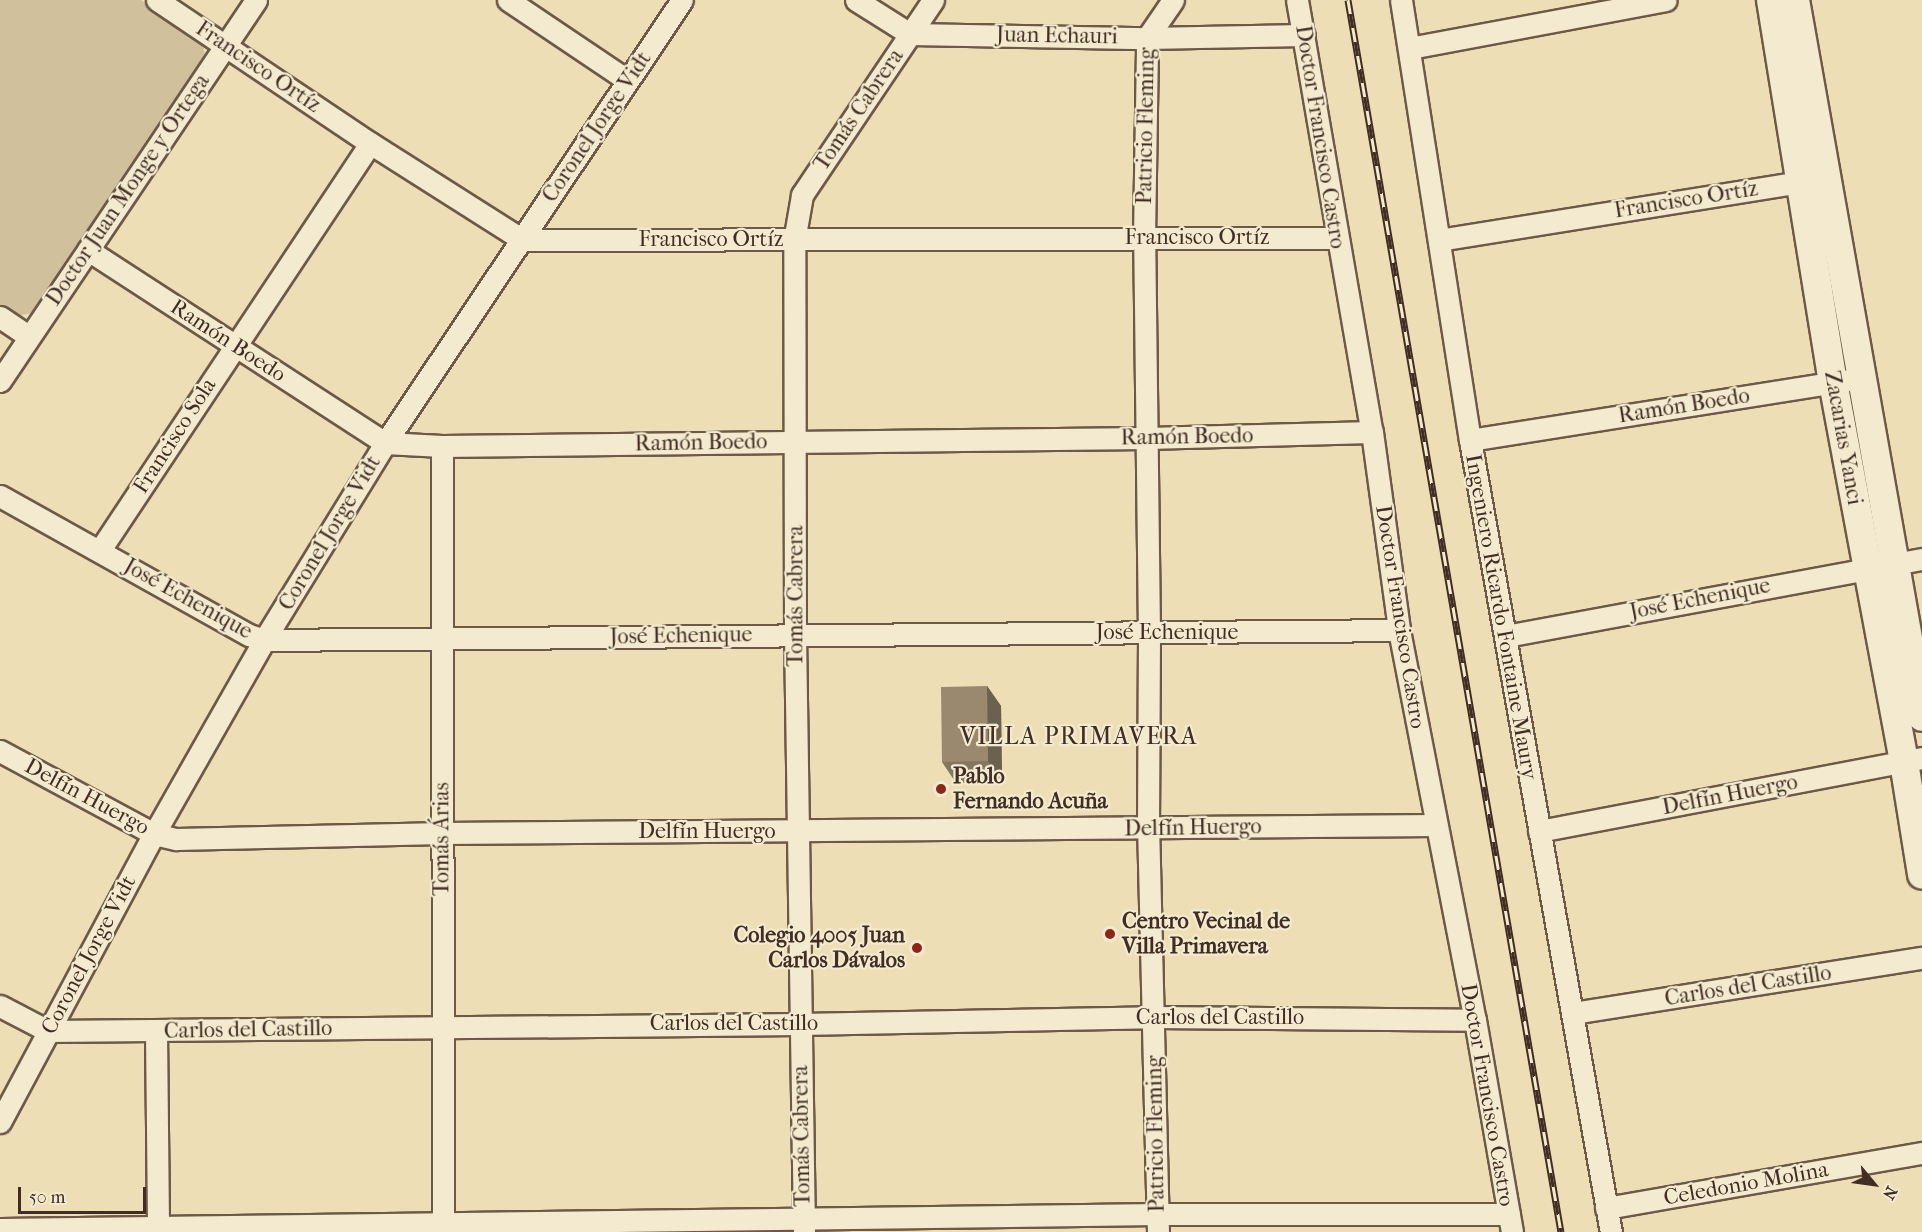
<!DOCTYPE html>
<html>
<head>
<meta charset="utf-8">
<style>
  body { margin:0 }
  #map { position:relative; width:1922px; height:1232px; overflow:hidden; background:#eddeb5; font-family:"IM FELL French Canon",serif }
  div>[style] { position:absolute }
  [style*='--x'] { left:calc(var(--x)*1px); top:calc(var(--y)*1px); width:calc(var(--w)*1px); rotate:calc(var(--a)*1deg) }
  .green>* { inset:0; background:#d0c09c }
  .roads { filter:drop-shadow(2px 0 #6c5948) drop-shadow(-2px 0 #6c5948) drop-shadow(0 2px #6c5948) drop-shadow(0 -2px #6c5948) }
  .street>* { height:21px; margin:-10.5px; padding:0 10.5px; transform-origin:10.5px; border-radius:10.5px; background:#f3eacf }
  .secondary>* { height:28px; margin:-14px; padding:0 14px; transform-origin:14px; border-radius:14px; background:#f3eacf }
  .rail>* { height:7px; margin-top:-3.5px; transform-origin:0; background:repeating-linear-gradient(90deg,#f3eacf 0 14px,#412d24 0 28px); box-sizing:border-box; border-block:2px solid #412d24 }
  .wall>* { inset:0; background:#84765f }
  .shaded-wall>* { inset:0; background:#6c604e }
  .building>* { inset:0; background:#9a896f }
  .dots>* { width:16px; height:16px; translate:-50% -50%; box-sizing:border-box; border:3px solid #f3eacf; border-radius:50% }
  span { translate:-50% -50%; white-space:nowrap; text-align:center; line-height:1.15; -webkit-text-stroke:4.5px #f3eacf; paint-order:stroke }
  .street-label { font-size:22px; color:#412d24 }
  .poi-label { font-size:22px; color:#412d24; font-weight:700 }
  .left { translate:0 -50%; text-align:left }
  .right { translate:-100% -50%; text-align:right }
  .neighbourhood-label { font-size:24px; color:#412d24; letter-spacing:1.5px }
  .north { position:absolute; left:1844px; top:1154px; width:60px; height:60px; -webkit-text-stroke:4px #f3eacf; paint-order:stroke; rotate:119deg; font-size:16px; font-weight:700; line-height:24px; text-align:center; color:#412d24 }
  .north::after { content:''; display:block; margin:auto; width:21px; height:27px; background:#412d24; clip-path:polygon(50% 0,100% 100%,50% 72%,0 100%) }
  .scale { position:absolute; left:18px; top:1187px; width:128px; height:27px; box-sizing:border-box; border:3px solid #412d24; border-top:0; padding-left:8px; font-size:18px; line-height:21px; white-space:nowrap; color:#412d24; -webkit-text-stroke:4px #f3eacf; paint-order:stroke }
</style>
</head>
<body>
<div id="map">
  <div class="green">
    <div style="clip-path:polygon(0 0,141px 0,202px 41px,205px 55px,33px 313px,15px 316px,0 305px)"></div>
  </div>
  <div class="roads">
    <div class="street">
      <div style="--x:157;--y:0;--w:257;--a:33.9"></div>
      <div style="--x:370;--y:143;--w:181;--a:32.4"></div>
      <div style="--x:523;--y:240;--w:813;--a:-0.14"></div>
      <div style="--x:508;--y:0;--w:143;--a:33.9"></div>
      <div style="--x:856;--y:0;--w:64;--a:32.2"></div>
      <div style="--x:910;--y:34;--w:237;--a:1"></div>
      <div style="--x:1147;--y:38;--w:157;--a:-1.1"></div>
      <div style="--x:1297;--y:0;--w:438;--a:80.2"></div>
      <div style="--x:1372;--y:432;--w:200;--a:82.2"></div>
      <div style="--x:1399;--y:630;--w:397;--a:79"></div>
      <div style="--x:1475;--y:1020;--w:215;--a:80.1"></div>
      <div style="--x:1401;--y:0;--w:445;--a:81.1"></div>
      <div style="--x:1470;--y:440;--w:804;--a:79.91"></div>
      <div style="--x:1410;--y:48;--w:260;--a:-10.6"></div>
      <div style="--x:1439;--y:240;--w:380;--a:-9.1"></div>
      <div style="--x:88;--y:250;--w:354;--a:33"></div>
      <div style="--x:385;--y:443;--w:57;--a:3"></div>
      <div style="--x:442;--y:446;--w:705;--a:-0.65"></div>
      <div style="--x:1147;--y:438;--w:225;--a:-1.5"></div>
      <div style="--x:0;--y:317;--w:34;--a:34"></div>
      <div style="--x:0;--y:381;--w:459;--a:-56.1"></div>
      <div style="--x:1470;--y:440;--w:397;--a:-9"></div>
      <div style="--x:442;--y:446;--w:786;--a:89.93"></div>
      <div style="--x:0;--y:496;--w:285;--a:29.2"></div>
      <div style="--x:249;--y:635;--w:16;--a:18"></div>
      <div style="--x:264;--y:640;--w:1135;--a:-0.5"></div>
      <div style="--x:100;--y:550;--w:488;--a:-56.4"></div>
      <div style="--x:1506;--y:636;--w:423;--a:-10.5"></div>
      <div style="--x:0;--y:751;--w:175;--a:28.3"></div>
      <div style="--x:154;--y:834;--w:23;--a:13"></div>
      <div style="--x:176;--y:839;--w:267;--a:-1.3"></div>
      <div style="--x:443;--y:833;--w:993;--a:-0.46"></div>
      <div style="--x:1539;--y:831;--w:390;--a:-10.8"></div>
      <div style="--x:0;--y:1006;--w:54;--a:27.5"></div>
      <div style="--x:48;--y:1031;--w:752;--a:-0.53"></div>
      <div style="--x:800;--y:1024;--w:353;--a:-1.1"></div>
      <div style="--x:1153;--y:1017;--w:322;--a:0.5"></div>
      <div style="--x:1573;--y:1013;--w:353;--a:-9"></div>
      <div style="--x:156;--y:1032;--w:200;--a:89.4"></div>
      <div style="--x:0;--y:1122;--w:327;--a:-61.9"></div>
      <div style="--x:154;--y:834;--w:223;--a:-60.4"></div>
      <div style="--x:264;--y:640;--w:231;--a:-58.4"></div>
      <div style="--x:385;--y:443;--w:533;--a:-56.16"></div>
      <div style="--x:1606;--y:1208;--w:321;--a:-9.9"></div>
      <div style="--x:0;--y:1229;--w:1158;--a:-0.74"></div>
      <div style="--x:1158;--y:1214;--w:351;--a:0"></div>
      <div style="--x:804;--y:1232;--w:598;--a:-90.86"></div>
      <div style="--x:795;--y:634;--w:393;--a:-90.1"></div>
      <div style="--x:794;--y:241;--w:47;--a:-80.1"></div>
      <div style="--x:802;--y:195;--w:235;--a:-56.1"></div>
      <div style="--x:1158;--y:1232;--w:404;--a:-91.4"></div>
      <div style="--x:1148;--y:828;--w:195;--a:-89.7"></div>
      <div style="--x:1149;--y:633;--w:395;--a:-90.7"></div>
      <div style="--x:1144;--y:238;--w:200;--a:-89.1"></div>
      <div style="--x:1147;--y:38;--w:46;--a:-55.6"></div>
    </div>
    <div class="secondary">
      <div style="--x:1771;--y:0;--w:387;--a:80.8"></div>
      <div style="--x:1833;--y:382;--w:387;--a:79.4"></div>
      <div style="--x:1904;--y:762;--w:114;--a:80.9"></div>
      <div style="--x:1795;--y:0;--w:728;--a:79.96"></div>
    </div>
  </div>
  <div class="rail">
    <div style="--x:1348;--y:0;--w:1250;--a:80.19"></div>
  </div>
  <div class="wall">
    <div style="clip-path:polygon(987px 686px,1001px 706px,1002px 782px,956px 783px,942px 762px)"></div>
  </div>
  <div class="shaded-wall">
    <div style="clip-path:polygon(987px 686px,1001px 706px,1002px 782px,988px 761px)"></div>
  </div>
  <div class="building">
    <div style="clip-path:polygon(987px 686px,988px 761px,942px 762px,941px 687px)"></div>
  </div>
  <div class="dots">
    <div style="left:941px;top:789px;background:#8f2418"></div>
    <div style="left:1110px;top:934px;background:#8f2418"></div>
    <div style="left:917px;top:948px;background:#8f2418"></div>
  </div>
  <div class="street-label">
    <span style="left:1057px;top:36px;rotate:1deg">Juan Echauri</span>
    <span style="left:258px;top:67px;rotate:34deg">Francisco Ortíz</span>
    <span style="left:859px;top:110px;rotate:-56deg">Tomás Cabrera</span>
    <span style="left:1146px;top:126px;rotate:-89deg">Patricio Fleming</span>
    <span style="left:597px;top:127px;rotate:-56deg">Coronel Jorge Vidt</span>
    <span style="left:1320px;top:137px;rotate:81deg">Doctor Francisco Castro</span>
    <span style="left:128px;top:190px;rotate:-56deg">Doctor Juan Monge y Ortega</span>
    <span style="left:1686px;top:200px;rotate:-9deg">Francisco Ortíz</span>
    <span style="left:1197px;top:238px">Francisco Ortíz</span>
    <span style="left:711px;top:240px">Francisco Ortíz</span>
    <span style="left:228px;top:341px;rotate:33deg">Ramón Boedo</span>
    <span style="left:1684px;top:406px;rotate:-9deg">Ramón Boedo</span>
    <span style="left:175px;top:436px;rotate:-57deg">Francisco Sola</span>
    <span style="left:1187px;top:437px;rotate:-1deg">Ramón Boedo</span>
    <span style="left:1843px;top:438px;rotate:80deg">Zacarias Yanci</span>
    <span style="left:701px;top:443px;rotate:-1deg">Ramón Boedo</span>
    <span style="left:330px;top:533px;rotate:-59deg">Coronel Jorge Vidt</span>
    <span style="left:796px;top:596px;rotate:-90deg">Tomás Cabrera</span>
    <span style="left:188px;top:599px;rotate:29deg">José Echenique</span>
    <span style="left:1700px;top:599px;rotate:-11deg">José Echenique</span>
    <span style="left:1400px;top:617px;rotate:81deg">Doctor Francisco Castro</span>
    <span style="left:1501px;top:617px;rotate:80deg">Ingeniero Ricardo Fontaine Maury</span>
    <span style="left:1167px;top:633px">José Echenique</span>
    <span style="left:681px;top:636px;rotate:-1deg">José Echenique</span>
    <span style="left:1730px;top:795px;rotate:-11deg">Delfín Huergo</span>
    <span style="left:87px;top:797px;rotate:28deg">Delfín Huergo</span>
    <span style="left:1193px;top:828px;rotate:-1deg">Delfín Huergo</span>
    <span style="left:707px;top:832px">Delfín Huergo</span>
    <span style="left:442px;top:839px;rotate:-90deg">Tomás Árias</span>
    <span style="left:89px;top:955px;rotate:-62deg">Coronel Jorge Vidt</span>
    <span style="left:1748px;top:986px;rotate:-9deg">Carlos del Castillo</span>
    <span style="left:1220px;top:1018px">Carlos del Castillo</span>
    <span style="left:734px;top:1024px">Carlos del Castillo</span>
    <span style="left:248px;top:1030px;rotate:-1deg">Carlos del Castillo</span>
    <span style="left:1487px;top:1095px;rotate:80deg">Doctor Francisco Castro</span>
    <span style="left:1156px;top:1134px;rotate:-91deg">Patricio Fleming</span>
    <span style="left:802px;top:1136px;rotate:-91deg">Tomás Cabrera</span>
    <span style="left:1746px;top:1184px;rotate:-10deg">Celedonio Molina</span>
  </div>
  <div class="poi-label">
    <span class="left" style="left:953px;top:789px">Pablo<br>Fernando Acuña</span>
    <span class="left" style="left:1122px;top:934px">Centro Vecinal de<br>Villa Primavera</span>
    <span class="right" style="left:905px;top:948px">Colegio 4005 Juan<br>Carlos Dávalos</span>
  </div>
  <div class="neighbourhood-label">
    <span style="left:1079px;top:737px">VILLA PRIMAVERA</span>
  </div>
  <div class="north">N</div>
  <div class="scale">50 m</div>
</div>
</body>
</html>
